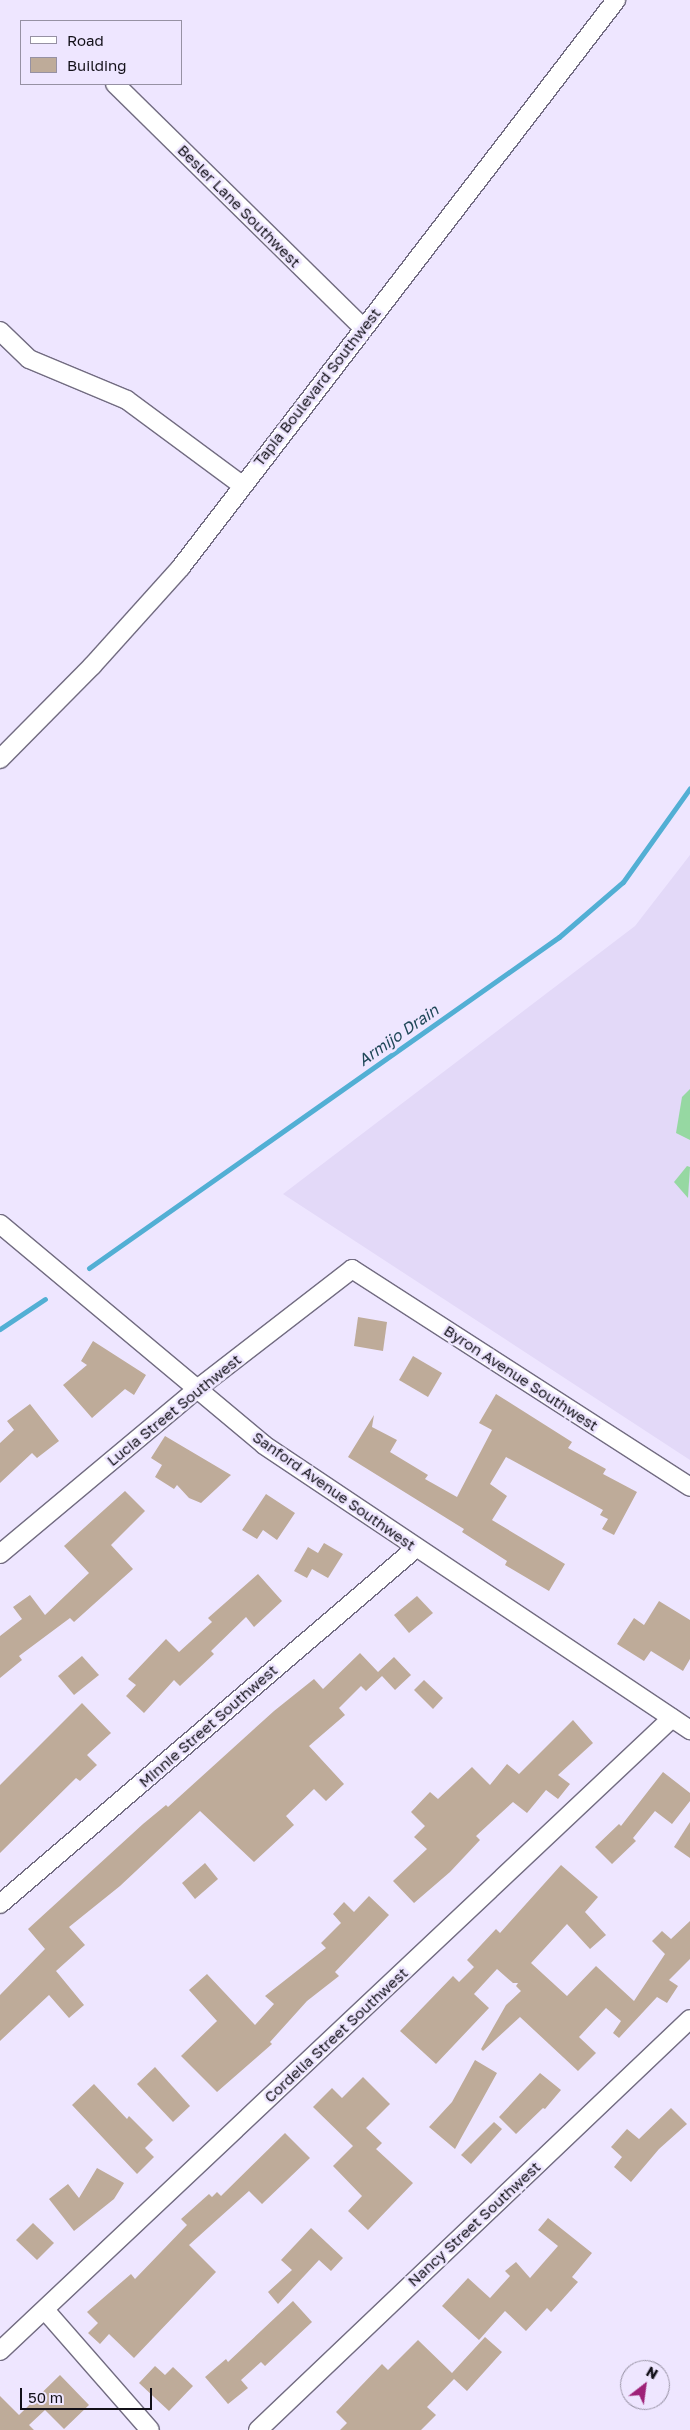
<!DOCTYPE html>
<html>
<head>
<meta charset="utf-8">
<style>
  body { margin:0 }
  #map { position:relative; width:690px; height:2430px; overflow:hidden; background:#eee6ff; font-family:"Golos Text",sans-serif }
  div>[style] { position:absolute }
  [style*='--x'] { left:calc(var(--x)*1px); top:calc(var(--y)*1px); width:calc(var(--w)*1px); rotate:calc(var(--a)*1deg) }
  .built>* { inset:0; background:#e3d9f8 }
  .green>* { inset:0; background:#96d8a2 }
  .stream>* { height:5px; margin:-2.5px; padding:0 2.5px; transform-origin:2.5px; border-radius:2.5px; background:#52afd4 }
  .building>* { inset:0; background:#beab99 }
  .roads { filter:drop-shadow(1px 0 #726c81) drop-shadow(-1px 0 #726c81) drop-shadow(0 1px #726c81) drop-shadow(0 -1px #726c81) }
  .minor>* { height:18px; margin:-9px; padding:0 9px; transform-origin:9px; border-radius:9px; background:#fff }
  span { translate:-50% -50%; white-space:nowrap; text-align:center; line-height:1.15; -webkit-text-stroke:5px #eee6ff; paint-order:stroke }
  .street-label { font-size:15px; color:#131119 }
  .water-label { font-size:16px; color:#204859; font-style:italic }
  .legend { position:absolute; left:20px; top:20px; width:162px; height:65px; box-sizing:border-box; background:#eee6ff; border:1px solid #9691a3; margin:0; padding:6px 9px; list-style:none; font-size:15px; color:#131119 }
  .legend li { display:flex; align-items:center; gap:10px; height:25px }
  .legend b { width:25px; border:1px solid #9691a3 }
  .north { position:absolute; left:620px; top:2360px; width:50px; height:50px; box-sizing:border-box; background:#eee6ff; border:1px solid #9691a3; border-radius:50%; rotate:30deg; font-size:14px; font-weight:700; line-height:20px; text-align:center; color:#131119 }
  .north::after { content:''; display:block; margin:auto; width:18px; height:22px; background:#9e2177; clip-path:polygon(50% 0,100% 100%,50% 72%,0 100%) }
  .scale { position:absolute; left:20px; top:2388px; width:132px; height:22px; box-sizing:border-box; border:2px solid #131119; border-top:0; padding-left:6px; font-size:15px; line-height:18px; white-space:nowrap; color:#131119; -webkit-text-stroke:4px #eee6ff; paint-order:stroke }
</style>
</head>
<body>
<div id="map">
  <div class="built">
    <div style="clip-path:polygon(690px 855px,690px 1460px,283px 1194px,635px 926px)"></div>
  </div>
  <div class="green">
    <div style="clip-path:polygon(690px 1089px,690px 1140px,676px 1133px,682px 1097px)"></div>
    <div style="clip-path:polygon(687px 1166px,690px 1167px,688px 1198px,674px 1182px)"></div>
  </div>
  <div class="stream">
    <div style="--x:89;--y:1268;--w:575;--a:-35.16"></div>
    <div style="--x:559;--y:937;--w:84;--a:-40.7"></div>
    <div style="--x:623;--y:882;--w:115;--a:-54.5"></div>
    <div style="--x:0;--y:1329;--w:54;--a:-33.7"></div>
  </div>
  <div class="building">
    <div style="clip-path:polygon(358px 1317px,387px 1322px,383px 1351px,354px 1346px)"></div>
    <div style="clip-path:polygon(93px 1341px,146px 1375px,134px 1395px,125px 1389px,92px 1418px,63px 1385px,87px 1365px,81px 1361px)"></div>
    <div style="clip-path:polygon(413px 1356px,442px 1373px,428px 1397px,399px 1380px)"></div>
    <div style="clip-path:polygon(496px 1394px,572px 1442px,568px 1448px,606px 1469px,603px 1474px,637px 1492px,614px 1535px,602px 1529px,608px 1519px,600px 1515px,603px 1510px,506px 1457px,490px 1484px,507px 1496px,492px 1520px,565px 1564px,549px 1591px,505px 1565px,507px 1561px,462px 1532px,464px 1529px,348px 1457px,374px 1415px,372px 1427px,397px 1440px,390px 1452px,428px 1475px,425px 1479px,457px 1497px,492px 1430px,479px 1423px)"></div>
    <div style="clip-path:polygon(30px 1404px,59px 1441px,37px 1458px,32px 1453px,0 1483px,0 1443px,14px 1430px,7px 1421px)"></div>
    <div style="clip-path:polygon(165px 1436px,231px 1475px,201px 1503px,189px 1498px,177px 1485px,174px 1489px,155px 1477px,162px 1465px,151px 1458px)"></div>
    <div style="clip-path:polygon(125px 1491px,145px 1511px,111px 1545px,133px 1569px,74px 1622px,70px 1618px,19px 1656px,22px 1660px,0 1678px,0 1636px,22px 1619px,13px 1607px,30px 1595px,45px 1615px,89px 1573px,64px 1546px)"></div>
    <div style="clip-path:polygon(266px 1494px,295px 1513px,277px 1540px,263px 1530px,257px 1539px,242px 1530px)"></div>
    <div style="clip-path:polygon(324px 1543px,343px 1554px,328px 1578px,312px 1569px,307px 1578px,294px 1571px,308px 1547px,318px 1553px)"></div>
    <div style="clip-path:polygon(258px 1574px,282px 1601px,254px 1627px,246px 1617px,211px 1651px,214px 1654px,180px 1686px,174px 1680px,144px 1713px,126px 1696px,136px 1685px,128px 1679px,166px 1639px,179px 1652px,212px 1622px,208px 1618px)"></div>
    <div style="clip-path:polygon(417px 1596px,433px 1613px,409px 1633px,394px 1615px)"></div>
    <div style="clip-path:polygon(659px 1601px,690px 1620px,690px 1659px,683px 1671px,651px 1651px,644px 1661px,617px 1644px,634px 1618px,644px 1625px)"></div>
    <div style="clip-path:polygon(360px 1653px,378px 1672px,394px 1657px,411px 1675px,395px 1690px,382px 1676px,366px 1691px,361px 1686px,339px 1708px,345px 1715px,309px 1746px,344px 1784px,326px 1801px,314px 1789px,286px 1816px,294px 1825px,254px 1862px,200px 1811px,120px 1886px,69px 1927px,85px 1945px,56px 1971px,84px 2005px,69px 2018px,49px 1995px,0 2041px,0 1995px,45px 1949px,28px 1929px,143px 1824px,166px 1805px,168px 1807px,274px 1711px,314px 1679px,323px 1689px)"></div>
    <div style="clip-path:polygon(82px 1656px,99px 1675px,74px 1695px,58px 1676px)"></div>
    <div style="clip-path:polygon(424px 1680px,443px 1698px,433px 1709px,414px 1690px)"></div>
    <div style="clip-path:polygon(82px 1703px,111px 1733px,87px 1755px,97px 1765px,80px 1781px,76px 1778px,0 1853px,0 1785px)"></div>
    <div style="clip-path:polygon(573px 1720px,593px 1743px,558px 1775px,570px 1784px,558px 1799px,546px 1790px,527px 1813px,513px 1802px,476px 1836px,480px 1840px,450px 1872px,414px 1903px,393px 1881px,427px 1849px,414px 1837px,425px 1826px,411px 1812px,430px 1792px,438px 1799px,472px 1767px,490px 1785px,507px 1764px,519px 1774px)"></div>
    <div style="clip-path:polygon(663px 1772px,690px 1793px,690px 1801px,672px 1824px,655px 1811px,633px 1838px,636px 1841px,612px 1864px,595px 1847px,619px 1824px,621px 1826px)"></div>
    <div style="clip-path:polygon(690px 1822px,690px 1858px,674px 1847px)"></div>
    <div style="clip-path:polygon(205px 1863px,218px 1879px,195px 1899px,182px 1883px)"></div>
    <div style="clip-path:polygon(561px 1865px,598px 1897px,585px 1912px,606px 1935px,590px 1949px,567px 1924px,531px 1963px,567px 1996px,596px 1966px,634px 2001px,665px 1954px,652px 1941px,662px 1931px,671px 1939px,690px 1921px,690px 1959px,669px 1980px,678px 1986px,667px 2003px,657px 1997px,619px 2038px,613px 2033px,621px 2021px,606px 2008px,579px 2037px,596px 2053px,578px 2071px,520px 2017px,483px 2051px,481px 2049px,506px 2005px,521px 1991px,516px 1986px,518px 1983px,513px 1983px,497px 1969px,474px 1994px,489px 2008px,436px 2064px,400px 2031px,453px 1976px,459px 1982px,474px 1967px,467px 1960px,496px 1929px,500px 1933px)"></div>
    <div style="clip-path:polygon(369px 1896px,389px 1915px,335px 1972px,339px 1976px,307px 2001px,270px 2042px,272px 2044px,217px 2092px,181px 2056px,217px 2021px,189px 1990px,207px 1974px,255px 2025px,274px 2004px,265px 1996px,326px 1948px,321px 1943px,341px 1923px,333px 1914px,344px 1902px,354px 1912px)"></div>
    <div style="clip-path:polygon(475px 2060px,497px 2073px,455px 2149px,429px 2127px,452px 2102px)"></div>
    <div style="clip-path:polygon(155px 2067px,190px 2106px,173px 2122px,137px 2084px)"></div>
    <div style="clip-path:polygon(540px 2073px,561px 2090px,545px 2109px,543px 2108px,516px 2134px,499px 2117px)"></div>
    <div style="clip-path:polygon(363px 2077px,390px 2104px,366px 2128px,382px 2143px,376px 2149px,413px 2183px,368px 2230px,348px 2211px,362px 2196px,333px 2166px,353px 2146px,313px 2107px,332px 2088px,342px 2098px)"></div>
    <div style="clip-path:polygon(94px 2084px,127px 2119px,129px 2116px,153px 2140px,145px 2148px,154px 2157px,137px 2174px,72px 2105px)"></div>
    <div style="clip-path:polygon(671px 2108px,687px 2124px,659px 2149px,631px 2182px,614px 2167px,622px 2157px,611px 2147px,627px 2129px,639px 2139px)"></div>
    <div style="clip-path:polygon(494px 2122px,502px 2129px,471px 2164px,461px 2155px)"></div>
    <div style="clip-path:polygon(285px 2133px,310px 2158px,262px 2204px,249px 2191px,189px 2245px,216px 2272px,134px 2358px,109px 2334px,100px 2344px,88px 2333px,98px 2323px,87px 2312px,131px 2274px,135px 2279px,187px 2225px,181px 2219px,209px 2194px,212px 2197px,217px 2192px,221px 2196px)"></div>
    <div style="clip-path:polygon(97px 2168px,124px 2183px,114px 2199px,74px 2231px,49px 2199px,68px 2184px,79px 2198px)"></div>
    <div style="clip-path:polygon(548px 2218px,592px 2253px,572px 2277px,578px 2282px,551px 2312px,547px 2308px,526px 2331px,505px 2311px,479px 2340px,442px 2306px,468px 2278px,490px 2298px,510px 2276px,505px 2271px,516px 2262px,530px 2278px,558px 2246px,538px 2230px)"></div>
    <div style="clip-path:polygon(33px 2223px,54px 2243px,37px 2260px,16px 2240px)"></div>
    <div style="clip-path:polygon(311px 2228px,343px 2258px,331px 2271px,319px 2260px,278px 2304px,268px 2292px,292px 2270px,281px 2260px)"></div>
    <div style="clip-path:polygon(293px 2301px,312px 2322px,265px 2366px,261px 2362px,241px 2380px,248px 2388px,228px 2404px,205px 2377px,226px 2359px,228px 2362px)"></div>
    <div style="clip-path:polygon(485px 2337px,502px 2352px,467px 2391px,454px 2379px,427px 2407px,436px 2415px,421px 2430px,340px 2430px,347px 2423px,336px 2412px,382px 2364px,388px 2370px,418px 2340px,452px 2373px)"></div>
    <div style="clip-path:polygon(155px 2366px,165px 2375px,173px 2367px,193px 2386px,169px 2411px,139px 2383px)"></div>
    <div style="clip-path:polygon(60px 2375px,89px 2405px,64px 2429px,45px 2410px,29px 2425px,34px 2430px,0 2430px,0 2396px,19px 2415px)"></div>
  </div>
  <div class="roads">
    <div class="minor">
      <div style="--x:115;--y:84;--w:348;--a:44.5"></div>
      <div style="--x:0;--y:331;--w:40;--a:44"></div>
      <div style="--x:29;--y:359;--w:106;--a:22.7"></div>
      <div style="--x:127;--y:400;--w:143;--a:36.5"></div>
      <div style="--x:0;--y:759;--w:131;--a:-45.3"></div>
      <div style="--x:92;--y:666;--w:133;--a:-48"></div>
      <div style="--x:181;--y:567;--w:715;--a:-52.5"></div>
      <div style="--x:0;--y:1224;--w:344;--a:39.9"></div>
      <div style="--x:264;--y:1445;--w:513;--a:33.78"></div>
      <div style="--x:0;--y:1554;--w:257;--a:-39.9"></div>
      <div style="--x:197;--y:1389;--w:196;--a:-37.7"></div>
      <div style="--x:352;--y:1269;--w:402;--a:32.8"></div>
      <div style="--x:0;--y:1904;--w:548;--a:-40.56"></div>
      <div style="--x:45;--y:2310;--w:159;--a:48.8"></div>
      <div style="--x:0;--y:2351;--w:923;--a:-43.29"></div>
      <div style="--x:258;--y:2430;--w:596;--a:-43.57"></div>
    </div>
  </div>
  <div class="street-label">
    <span style="left:239px;top:206px;rotate:45deg">Besler Lane Southwest</span>
    <span style="left:317px;top:387px;rotate:-52deg">Tapia Boulevard Southwest</span>
    <span style="left:521px;top:1378px;rotate:33deg">Byron Avenue Southwest</span>
    <span style="left:174px;top:1410px;rotate:-39deg">Lucia Street Southwest</span>
    <span style="left:334px;top:1491px;rotate:35deg">Sanford Avenue Southwest</span>
    <span style="left:208px;top:1726px;rotate:-41deg">Minnie Street Southwest</span>
    <span style="left:336px;top:2035px;rotate:-43deg">Cordelia Street Southwest</span>
    <span style="left:474px;top:2224px;rotate:-43deg">Nancy Street Southwest</span>
  </div>
  <div class="water-label">
    <span style="left:398px;top:1035px;rotate:-35deg">Armijo Drain</span>
  </div>
  <ul class="legend">
  <li><b style="height:6px;background:#fff"></b>Road</li>
  <li><b style="height:14px;background:#beab99"></b>Building</li>
  </ul>
  <div class="north">N</div>
  <div class="scale">50 m</div>
</div>
</body>
</html>
